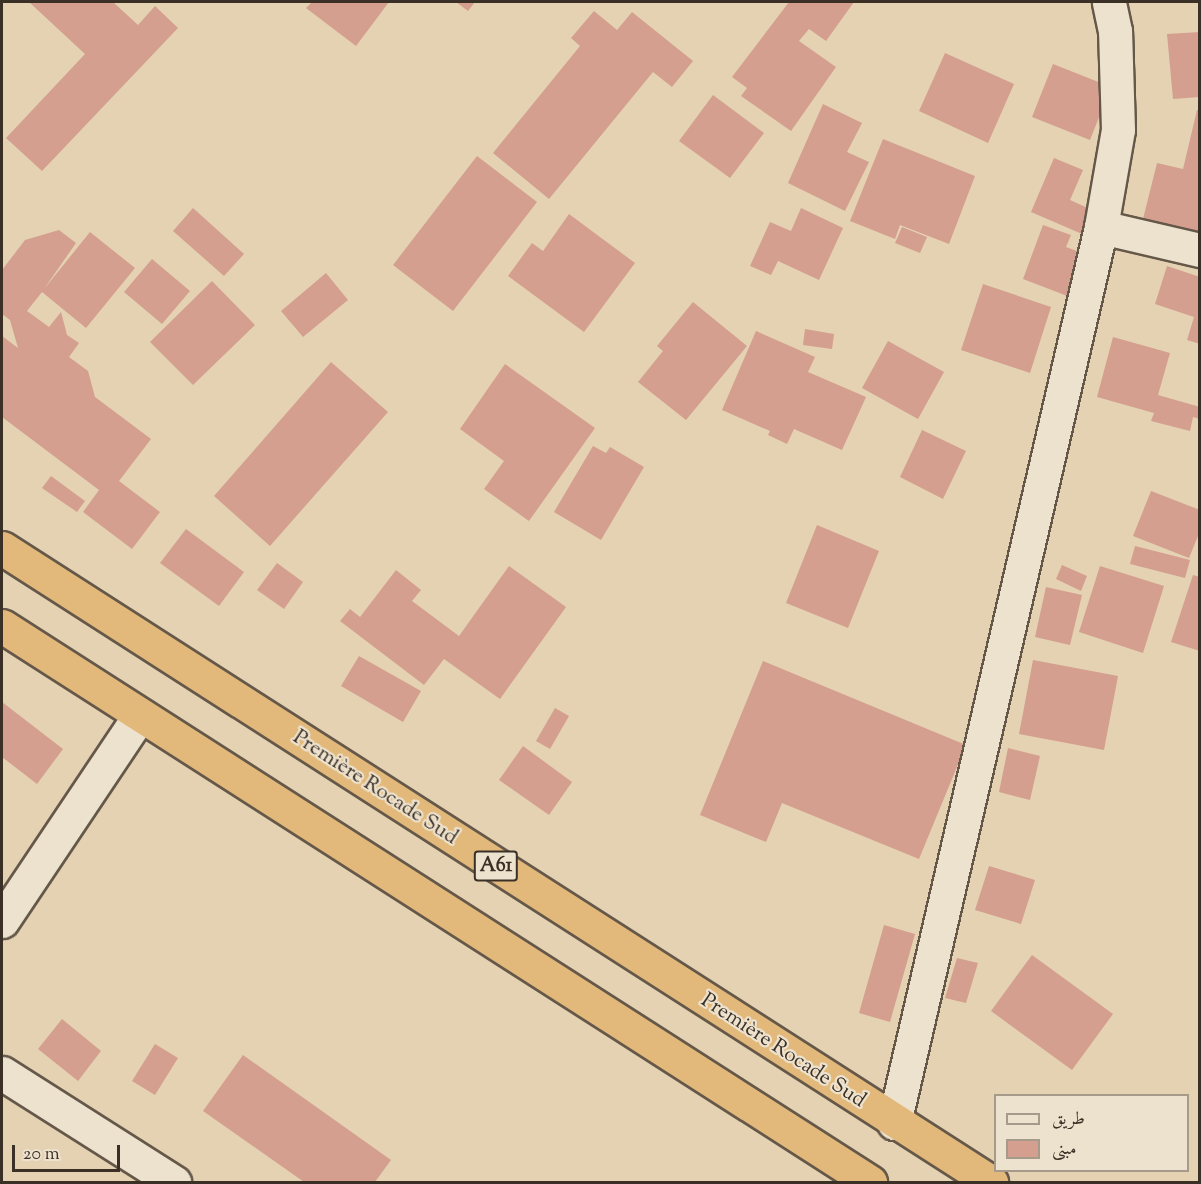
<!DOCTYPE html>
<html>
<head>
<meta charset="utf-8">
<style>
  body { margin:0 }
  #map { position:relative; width:1201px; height:1184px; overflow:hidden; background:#e4d2b3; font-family:"Sorts Mill Goudy",Amiri,serif }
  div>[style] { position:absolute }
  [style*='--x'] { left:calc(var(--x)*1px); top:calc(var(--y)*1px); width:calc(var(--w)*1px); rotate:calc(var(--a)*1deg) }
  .building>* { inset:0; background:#d49f8f }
  .roads { filter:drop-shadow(2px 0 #655849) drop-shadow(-2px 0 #655849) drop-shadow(0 2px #655849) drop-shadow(0 -2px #655849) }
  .minor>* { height:33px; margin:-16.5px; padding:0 16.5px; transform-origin:16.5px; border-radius:16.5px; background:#ede2ce }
  .highway>* { height:33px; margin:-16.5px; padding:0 16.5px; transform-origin:16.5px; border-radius:16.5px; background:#e2b97a }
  span { translate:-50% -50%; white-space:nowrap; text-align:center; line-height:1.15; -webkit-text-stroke:4.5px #ede2ce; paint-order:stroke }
  .shield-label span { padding:2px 4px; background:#ede2ce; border:2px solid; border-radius:4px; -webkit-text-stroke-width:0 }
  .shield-label { font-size:20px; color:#3b3026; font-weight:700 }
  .street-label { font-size:21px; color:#3b3026 }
  .frame { position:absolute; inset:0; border:3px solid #3b3026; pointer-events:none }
  .legend { position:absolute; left:994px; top:1094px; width:195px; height:78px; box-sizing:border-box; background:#ede2ce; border:2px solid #a69b8b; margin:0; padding:8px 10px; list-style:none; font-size:18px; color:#3b3026 }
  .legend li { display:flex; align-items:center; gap:12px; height:30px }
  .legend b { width:30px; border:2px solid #a69b8b }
  .scale { position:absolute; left:12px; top:1145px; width:108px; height:27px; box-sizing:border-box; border:3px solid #3b3026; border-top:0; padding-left:8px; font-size:18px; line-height:21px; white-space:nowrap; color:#3b3026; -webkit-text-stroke:4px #ede2ce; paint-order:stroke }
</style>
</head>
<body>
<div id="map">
  <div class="building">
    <div style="clip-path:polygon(29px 2px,113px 2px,138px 25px,155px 6px,178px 28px,42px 171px,6px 138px,85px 54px)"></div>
    <div style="clip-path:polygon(312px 2px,389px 2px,356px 46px,306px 8px)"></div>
    <div style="clip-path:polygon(456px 2px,475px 2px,468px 11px)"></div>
    <div style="clip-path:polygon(789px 2px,854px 2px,826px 41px,809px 29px,799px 41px,836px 67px,791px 131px,741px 96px,747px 88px,732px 77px)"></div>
    <div style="clip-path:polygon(594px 11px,617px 30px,632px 12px,693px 61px,672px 87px,653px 72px,549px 199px,493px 153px,580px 46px,571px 38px)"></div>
    <div style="clip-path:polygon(1200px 32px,1200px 97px,1173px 99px,1167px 34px)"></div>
    <div style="clip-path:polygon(945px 53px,1014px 84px,988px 143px,919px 111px)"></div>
    <div style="clip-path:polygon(1053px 64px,1111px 87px,1090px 140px,1032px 117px)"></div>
    <div style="clip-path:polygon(713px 95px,764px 133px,730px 178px,679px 141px)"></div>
    <div style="clip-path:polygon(823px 104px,862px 123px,847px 152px,869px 162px,845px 211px,788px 183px)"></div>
    <div style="clip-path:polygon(1197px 110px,1200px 110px,1200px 237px,1142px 223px,1157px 163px,1183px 169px)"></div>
    <div style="clip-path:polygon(883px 139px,975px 176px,949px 244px,900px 225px,895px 239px,850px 221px)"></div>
    <div style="clip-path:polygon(477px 156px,537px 202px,453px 311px,393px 265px)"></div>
    <div style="clip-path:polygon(1054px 158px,1083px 170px,1070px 200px,1099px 213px,1089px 237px,1031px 212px)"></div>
    <div style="clip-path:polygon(193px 208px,244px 254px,224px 276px,173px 231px)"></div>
    <div style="clip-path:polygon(801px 208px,843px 228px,819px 280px,778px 261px,771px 275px,750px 266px,770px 222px,791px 231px)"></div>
    <div style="clip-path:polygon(569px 214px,635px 263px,584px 332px,508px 276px,532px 243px,543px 251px)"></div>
    <div style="clip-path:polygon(1043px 225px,1071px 235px,1066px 247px,1091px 256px,1075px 299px,1023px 279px)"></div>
    <div style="clip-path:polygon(902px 227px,927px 237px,920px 253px,895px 243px)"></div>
    <div style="clip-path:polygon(59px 230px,76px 243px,44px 289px,90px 232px,135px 268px,86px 328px,42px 292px,27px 311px,49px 327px,61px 312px,67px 335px,79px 343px,69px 357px,88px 371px,95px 397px,151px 439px,119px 481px,160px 512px,132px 549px,83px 512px,99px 490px,2px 417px,2px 336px,18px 348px,10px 320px,2px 314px,2px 270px,25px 240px)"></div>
    <div style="clip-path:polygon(152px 259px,190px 291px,162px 324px,124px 292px)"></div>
    <div style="clip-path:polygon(1167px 266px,1200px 277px,1200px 344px,1187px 340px,1194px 317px,1155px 304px)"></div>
    <div style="clip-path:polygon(326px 273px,348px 300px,303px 337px,281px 311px)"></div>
    <div style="clip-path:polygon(212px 281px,255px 325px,193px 385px,150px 342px)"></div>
    <div style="clip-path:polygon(983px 284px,1051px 307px,1030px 373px,961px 350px)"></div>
    <div style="clip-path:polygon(693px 302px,747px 346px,686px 420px,638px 382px,663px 351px,657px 346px)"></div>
    <div style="clip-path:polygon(805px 329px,834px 334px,832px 349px,803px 345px)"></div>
    <div style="clip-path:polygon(756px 331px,815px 357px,808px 372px,866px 397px,842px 450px,794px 429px,787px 444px,768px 435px,770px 431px,722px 410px)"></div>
    <div style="clip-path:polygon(1113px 337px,1170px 353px,1158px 395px,1200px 407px,1200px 419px,1193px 417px,1190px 431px,1151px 421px,1154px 413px,1097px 397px)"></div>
    <div style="clip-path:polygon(888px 341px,944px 372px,918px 419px,862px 388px)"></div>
    <div style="clip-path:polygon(331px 362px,388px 412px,270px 546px,214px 496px)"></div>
    <div style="clip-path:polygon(505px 364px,595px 428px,529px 521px,484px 489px,504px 461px,460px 429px)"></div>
    <div style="clip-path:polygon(922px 430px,966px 451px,943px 499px,900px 477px)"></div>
    <div style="clip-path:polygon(593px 446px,606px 453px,610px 447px,644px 467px,601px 540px,554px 512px)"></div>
    <div style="clip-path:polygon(51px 476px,85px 501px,77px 512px,42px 488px)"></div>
    <div style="clip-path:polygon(1151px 491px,1200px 510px,1200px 531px,1189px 558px,1133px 536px)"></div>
    <div style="clip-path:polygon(817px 525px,879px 551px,848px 628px,786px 603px)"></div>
    <div style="clip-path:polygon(186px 529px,244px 572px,219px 606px,160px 563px)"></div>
    <div style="clip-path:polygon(1135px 546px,1190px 560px,1185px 578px,1130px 564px)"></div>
    <div style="clip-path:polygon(277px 563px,303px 582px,284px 609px,257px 590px)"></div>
    <div style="clip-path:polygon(1062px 565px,1087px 576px,1081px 591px,1056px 579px)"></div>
    <div style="clip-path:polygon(509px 566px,566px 607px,500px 699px,444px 659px,424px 685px,340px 621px,350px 609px,360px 617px,396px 570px,421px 590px,412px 601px,459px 636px)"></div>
    <div style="clip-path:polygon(1100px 566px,1164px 586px,1143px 653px,1079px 632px)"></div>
    <div style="clip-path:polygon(1193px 575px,1200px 577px,1200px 651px,1171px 642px)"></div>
    <div style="clip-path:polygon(1046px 587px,1082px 595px,1070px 645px,1035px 637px)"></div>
    <div style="clip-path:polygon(359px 656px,421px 691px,403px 722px,341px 686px)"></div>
    <div style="clip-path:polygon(1033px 660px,1118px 676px,1104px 750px,1019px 734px)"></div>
    <div style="clip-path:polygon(763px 661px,966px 745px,919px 859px,782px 803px,766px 842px,700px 815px)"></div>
    <div style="clip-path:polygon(2px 702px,63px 749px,37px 784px,2px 757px)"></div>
    <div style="clip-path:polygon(555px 708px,569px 716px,550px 749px,536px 741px)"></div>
    <div style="clip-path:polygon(523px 746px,572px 782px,549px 815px,499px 780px)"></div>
    <div style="clip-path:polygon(1008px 748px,1040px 756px,1030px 800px,999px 792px)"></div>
    <div style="clip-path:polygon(989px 866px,1035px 880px,1021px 924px,975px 910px)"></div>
    <div style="clip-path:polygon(884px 925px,915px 934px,890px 1022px,859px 1013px)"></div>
    <div style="clip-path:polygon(1032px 955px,1113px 1014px,1072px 1070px,991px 1011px)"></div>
    <div style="clip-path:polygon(957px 958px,978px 963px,966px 1003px,945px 998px)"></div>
    <div style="clip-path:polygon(62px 1019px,101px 1051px,78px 1081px,38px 1049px)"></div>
    <div style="clip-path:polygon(155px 1044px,178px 1058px,155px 1095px,132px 1081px)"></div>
    <div style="clip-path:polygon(243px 1055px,391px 1160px,375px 1182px,304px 1182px,203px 1111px)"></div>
  </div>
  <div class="roads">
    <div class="minor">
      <div style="--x:1101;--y:227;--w:102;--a:13.1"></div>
      <div style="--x:2;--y:921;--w:248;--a:-56.2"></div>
      <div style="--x:2;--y:1073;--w:204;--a:32.4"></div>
      <div style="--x:894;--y:1123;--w:920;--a:-76.99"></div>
      <div style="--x:1101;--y:227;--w:98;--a:-80.1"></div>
      <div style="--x:1118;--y:130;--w:99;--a:-91.7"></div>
      <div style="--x:1115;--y:31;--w:30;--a:-102"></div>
    </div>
    <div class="highway">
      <div style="--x:2;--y:548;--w:1175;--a:32.66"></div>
      <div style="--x:2;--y:626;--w:1031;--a:32.64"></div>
    </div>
  </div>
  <div class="shield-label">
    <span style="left:496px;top:866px">A61</span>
  </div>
  <div class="street-label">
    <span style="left:375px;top:788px;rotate:33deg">Première Rocade Sud</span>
    <span style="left:783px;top:1051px;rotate:33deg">Première Rocade Sud</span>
  </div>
  <div class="frame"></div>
  <ul class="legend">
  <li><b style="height:8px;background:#ede2ce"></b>طريق</li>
  <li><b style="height:16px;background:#d49f8f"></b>مبنى</li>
  </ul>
  <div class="scale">20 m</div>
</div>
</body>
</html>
